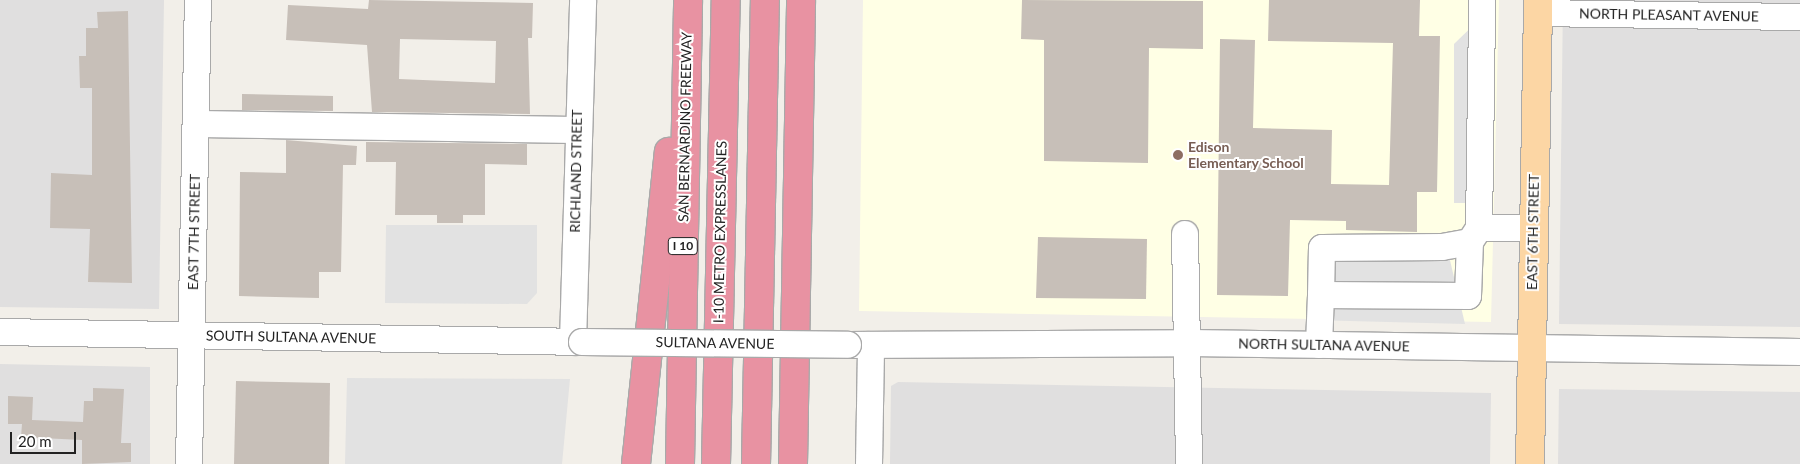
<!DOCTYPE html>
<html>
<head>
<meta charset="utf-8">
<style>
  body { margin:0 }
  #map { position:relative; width:1800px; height:464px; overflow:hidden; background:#f2efe9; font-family:Lato,sans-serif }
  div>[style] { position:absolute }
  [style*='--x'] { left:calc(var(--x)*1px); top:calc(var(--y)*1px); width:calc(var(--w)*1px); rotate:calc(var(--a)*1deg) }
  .residential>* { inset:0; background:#e0dfdf }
  .education>* { inset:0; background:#ffffe5 }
  .parking>* { inset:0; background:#e2e2e2 }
  .building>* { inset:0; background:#c7bfb8 }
  .roads { filter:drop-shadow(1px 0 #a9a9a9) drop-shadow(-1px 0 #a9a9a9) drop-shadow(0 1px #a9a9a9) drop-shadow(0 -1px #a9a9a9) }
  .minor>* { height:26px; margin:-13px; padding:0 13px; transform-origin:13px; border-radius:13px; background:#fff }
  .major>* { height:28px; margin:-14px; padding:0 14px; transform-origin:14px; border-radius:14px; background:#fcd6a4 }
  .highway>* { height:28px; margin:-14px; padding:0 14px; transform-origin:14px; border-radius:14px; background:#e892a2 }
  .bridges { filter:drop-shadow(1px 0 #a9a9a9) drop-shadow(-1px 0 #a9a9a9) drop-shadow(0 1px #a9a9a9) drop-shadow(0 -1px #a9a9a9) }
  .minor-bridge>* { height:26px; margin:-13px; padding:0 13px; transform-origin:13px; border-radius:13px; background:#fff }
  .dots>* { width:14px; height:14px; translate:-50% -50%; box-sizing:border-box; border:2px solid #fff; border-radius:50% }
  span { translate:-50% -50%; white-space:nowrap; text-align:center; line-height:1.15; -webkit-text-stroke:4px #fff; paint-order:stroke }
  .shield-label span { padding:1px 4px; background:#fff; border:1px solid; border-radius:4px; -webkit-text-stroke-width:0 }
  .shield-label { font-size:12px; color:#222; font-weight:700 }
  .street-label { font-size:14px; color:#222 }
  .education-label { font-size:14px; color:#785e54; font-weight:700 }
  .left { translate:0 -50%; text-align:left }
  .scale { position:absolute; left:10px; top:432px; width:66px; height:22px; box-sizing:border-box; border:2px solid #222; border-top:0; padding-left:6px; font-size:15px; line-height:18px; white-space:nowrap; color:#222; -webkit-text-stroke:4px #fff; paint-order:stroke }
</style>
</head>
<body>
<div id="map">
  <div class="residential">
    <div style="clip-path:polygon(0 0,164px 0,159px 309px,0 307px)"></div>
    <div style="clip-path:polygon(1563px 0,1800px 0,1800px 327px,1559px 324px)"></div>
    <div style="clip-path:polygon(0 364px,150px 367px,150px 464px,0 464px)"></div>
    <div style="clip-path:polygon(898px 382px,1491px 393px,1490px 464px,890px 464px,891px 386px)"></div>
    <div style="clip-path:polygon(1559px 389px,1800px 392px,1800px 464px,1558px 464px)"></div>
  </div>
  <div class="education">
    <div style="clip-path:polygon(863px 0,1499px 0,1491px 322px,859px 311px)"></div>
  </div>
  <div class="parking">
    <div style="clip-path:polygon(1488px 11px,1486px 203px,1454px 203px,1454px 44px)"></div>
    <div style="clip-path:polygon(386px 225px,537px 225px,537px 293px,527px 304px,385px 303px)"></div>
    <div style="clip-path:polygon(1445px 239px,1465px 324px,1311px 320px,1312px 241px)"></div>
    <div style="clip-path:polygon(347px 378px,570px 379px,562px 464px,345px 464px)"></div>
  </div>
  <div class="building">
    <div style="clip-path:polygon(evenodd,369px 0,533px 3px,532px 38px,528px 38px,530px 114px,372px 112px,367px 45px,286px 40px,288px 5px,368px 9px,369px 0,400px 39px,496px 41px,495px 83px,399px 79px,400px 39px)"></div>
    <div style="clip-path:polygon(1022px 0,1203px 1px,1203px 49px,1149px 48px,1148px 163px,1044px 161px,1044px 40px,1021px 39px)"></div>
    <div style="clip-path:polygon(1269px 0,1420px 0,1419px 36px,1440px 36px,1437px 192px,1417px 192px,1417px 232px,1346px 230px,1346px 221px,1290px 220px,1288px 296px,1217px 295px,1220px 39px,1255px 40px,1253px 128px,1332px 130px,1331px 184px,1389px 185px,1393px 43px,1268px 41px)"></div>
    <div style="clip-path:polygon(128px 11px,132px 283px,88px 282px,90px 229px,50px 228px,51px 173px,92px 175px,92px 88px,80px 88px,79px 56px,86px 56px,86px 28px,98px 28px,97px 12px)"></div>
    <div style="clip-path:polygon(242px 94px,333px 96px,333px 111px,242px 110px)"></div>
    <div style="clip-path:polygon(286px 140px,357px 146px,356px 165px,343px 165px,341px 272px,319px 272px,319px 298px,239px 296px,240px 172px,286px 173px)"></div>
    <div style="clip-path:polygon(366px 142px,527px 144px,527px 165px,485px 164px,485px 215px,463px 215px,463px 223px,437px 223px,437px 215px,395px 215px,396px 162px,366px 162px)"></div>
    <div style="clip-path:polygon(1038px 237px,1147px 239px,1146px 299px,1036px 298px)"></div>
    <div style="clip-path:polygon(236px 381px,330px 383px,329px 464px,234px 464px)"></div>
    <div style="clip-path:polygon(93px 388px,124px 389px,121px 443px,131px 443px,131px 462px,82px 464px,82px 440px,21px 437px,22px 424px,8px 424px,8px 396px,33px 397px,32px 420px,83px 422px,84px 401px,93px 401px)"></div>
  </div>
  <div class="roads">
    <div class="minor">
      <div style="--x:1538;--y:13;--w:262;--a:0.9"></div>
      <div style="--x:197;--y:124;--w:380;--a:0.9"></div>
      <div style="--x:1479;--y:228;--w:228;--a:-89.2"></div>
      <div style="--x:1185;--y:234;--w:230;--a:89"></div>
      <div style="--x:1321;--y:295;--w:47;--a:-88.8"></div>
      <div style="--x:1322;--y:248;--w:120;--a:-0.5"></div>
      <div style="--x:1442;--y:247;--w:28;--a:-10"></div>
      <div style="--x:0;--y:332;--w:582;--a:0.98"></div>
      <div style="--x:573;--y:342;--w:342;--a:-88.3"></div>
      <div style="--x:848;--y:345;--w:342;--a:-0.3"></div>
      <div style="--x:1190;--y:343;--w:610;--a:0.85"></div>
      <div style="--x:1319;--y:345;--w:50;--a:-87.7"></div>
      <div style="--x:1321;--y:295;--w:147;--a:0.4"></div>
      <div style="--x:1468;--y:296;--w:54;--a:-87.9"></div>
      <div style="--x:1470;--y:242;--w:17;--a:-57"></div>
      <div style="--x:1479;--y:228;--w:55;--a:0"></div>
      <div style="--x:189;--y:464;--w:464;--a:-88.9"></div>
      <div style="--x:869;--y:464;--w:119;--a:-89"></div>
    </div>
    <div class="major">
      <div style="--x:1530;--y:464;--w:464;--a:-89"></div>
    </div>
    <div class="highway">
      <div style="--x:636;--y:464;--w:314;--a:-84"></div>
      <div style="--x:680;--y:464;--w:464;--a:-89"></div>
      <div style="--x:716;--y:464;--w:464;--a:-88.8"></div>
      <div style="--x:756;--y:464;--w:464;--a:-88.9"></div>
      <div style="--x:793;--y:464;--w:464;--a:-89"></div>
    </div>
  </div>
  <div class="bridges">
    <div class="minor-bridge">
      <div style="--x:582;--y:342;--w:266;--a:0.6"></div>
    </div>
  </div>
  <div class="dots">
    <div style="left:1178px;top:155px;background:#8d6e63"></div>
  </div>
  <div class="shield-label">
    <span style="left:683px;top:246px">I 10</span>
  </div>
  <div class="street-label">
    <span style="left:1669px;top:15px;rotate:1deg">NORTH PLEASANT AVENUE</span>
    <span style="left:685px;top:127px;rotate:-89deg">SAN BERNARDINO FREEWAY</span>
    <span style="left:576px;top:171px;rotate:-89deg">RICHLAND STREET</span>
    <span style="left:194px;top:232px;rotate:-89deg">EAST 7TH STREET</span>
    <span style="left:720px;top:232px;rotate:-89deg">I-10 METRO EXPRESSLANES</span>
    <span style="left:1533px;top:232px;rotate:-89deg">EAST 6TH STREET</span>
    <span style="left:291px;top:337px;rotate:1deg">SOUTH SULTANA AVENUE</span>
    <span style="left:715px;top:343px;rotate:1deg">SULTANA AVENUE</span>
    <span style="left:1324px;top:345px;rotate:1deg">NORTH SULTANA AVENUE</span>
  </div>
  <div class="education-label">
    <span class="left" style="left:1188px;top:155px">Edison<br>Elementary School</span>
  </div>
  <div class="scale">20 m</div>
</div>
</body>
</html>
